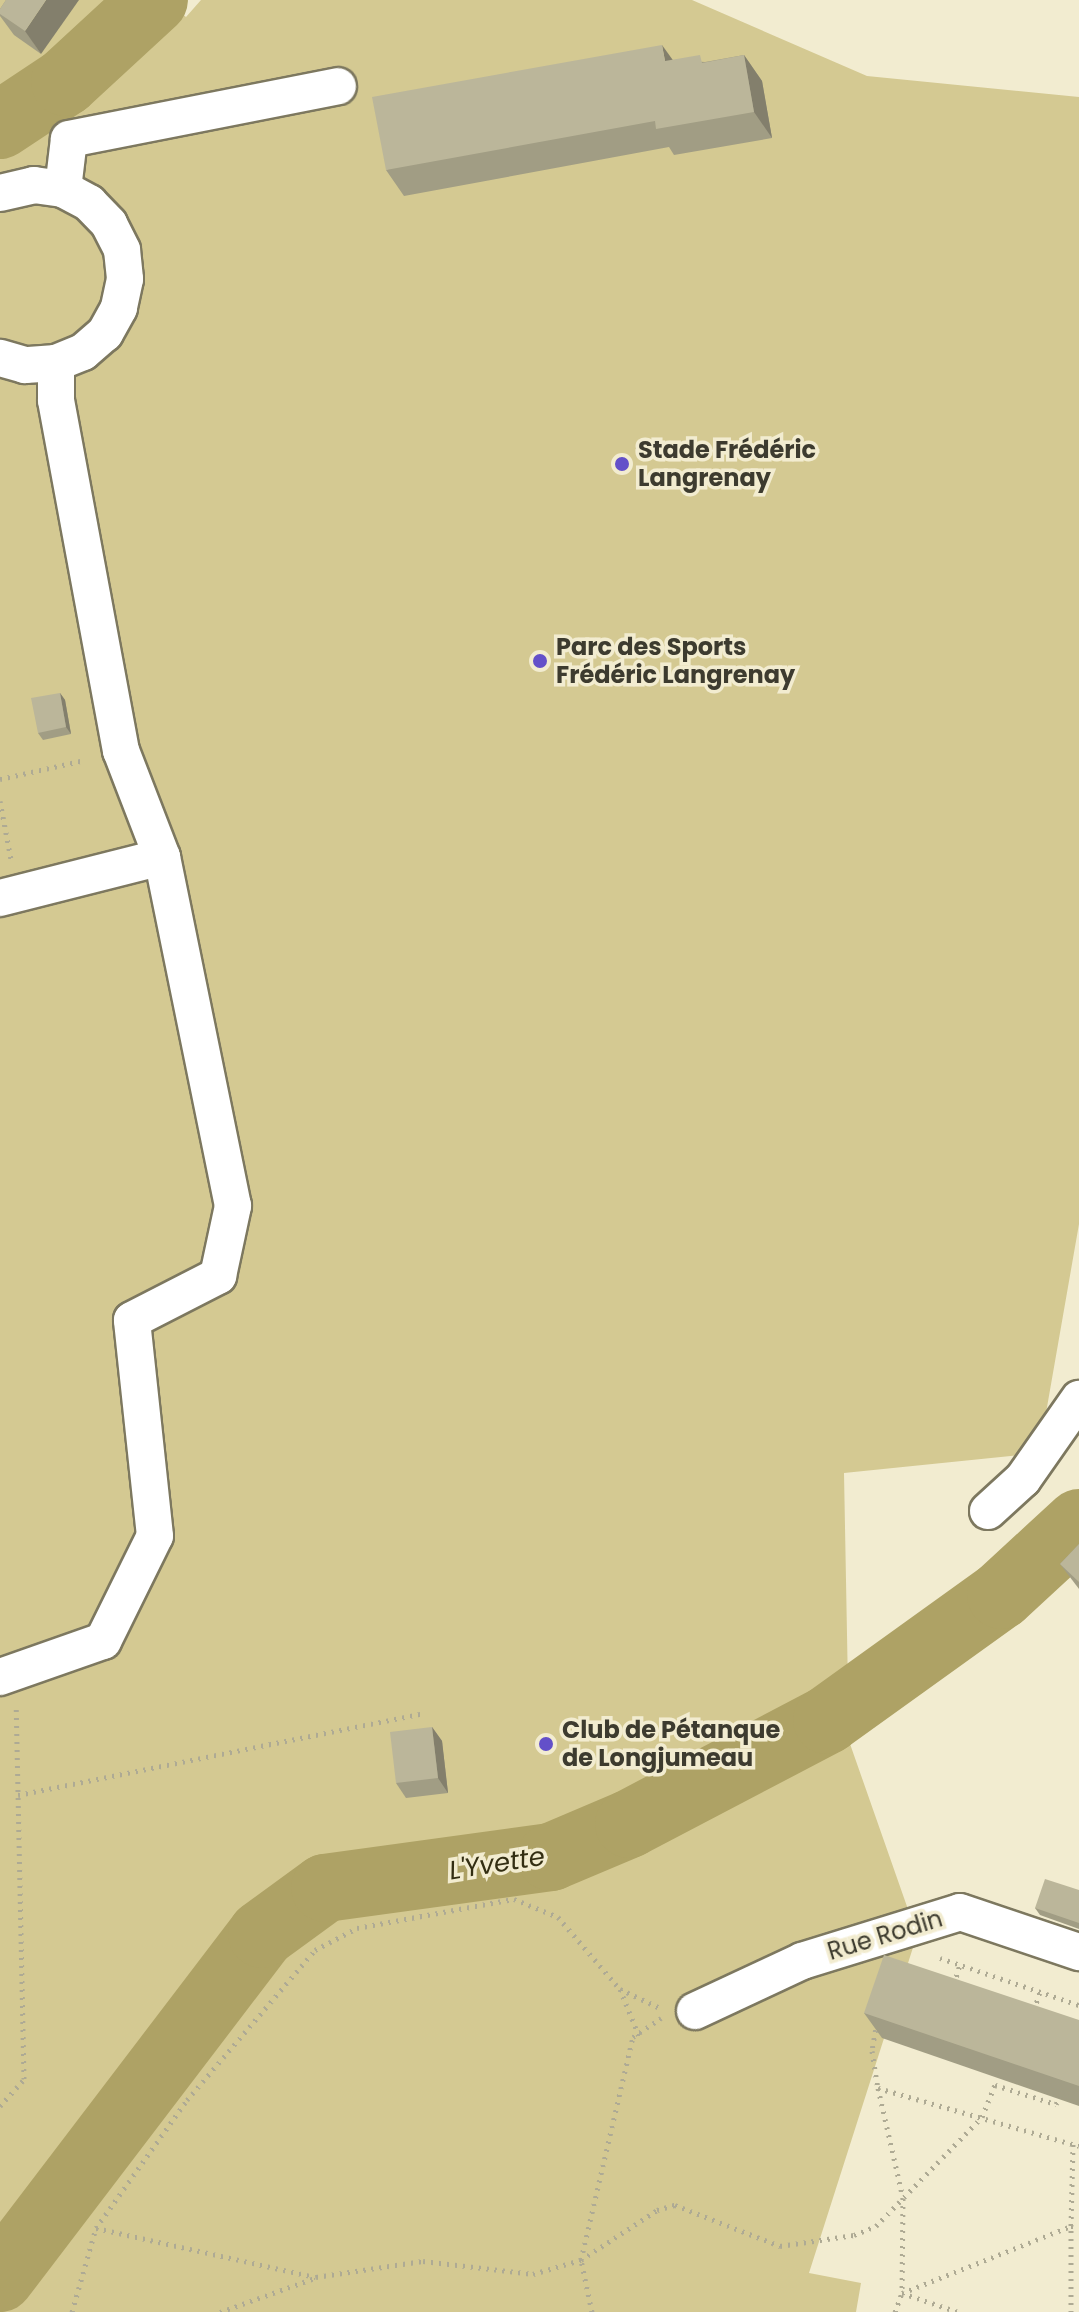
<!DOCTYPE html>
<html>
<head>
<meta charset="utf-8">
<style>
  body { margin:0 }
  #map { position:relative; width:1079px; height:2312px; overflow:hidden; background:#f2ecd0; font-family:Poppins,sans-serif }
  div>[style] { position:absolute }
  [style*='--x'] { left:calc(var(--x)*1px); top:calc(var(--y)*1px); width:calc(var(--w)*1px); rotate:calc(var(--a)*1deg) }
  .green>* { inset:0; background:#d4c992 }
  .river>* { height:68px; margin:-34px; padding:0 34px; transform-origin:34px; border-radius:34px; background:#aea265 }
  .path>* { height:5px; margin-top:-2.5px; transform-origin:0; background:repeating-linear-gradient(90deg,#aeaa94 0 2px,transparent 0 8px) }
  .roads { filter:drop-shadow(2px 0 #7d785f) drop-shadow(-2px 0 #7d785f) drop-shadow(0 2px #7d785f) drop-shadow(0 -2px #7d785f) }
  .minor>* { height:36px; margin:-18px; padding:0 18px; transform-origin:18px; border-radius:18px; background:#fff }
  .wall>* { inset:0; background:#a19d84 }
  .shaded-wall>* { inset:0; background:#837f6c }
  .building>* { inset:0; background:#bbb69a }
  .dots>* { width:22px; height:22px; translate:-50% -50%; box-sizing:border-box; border:4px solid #f2ecd0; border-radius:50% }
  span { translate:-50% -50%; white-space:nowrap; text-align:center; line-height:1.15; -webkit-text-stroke:7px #f2ecd0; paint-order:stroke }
  .poi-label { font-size:24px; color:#3d3b2f; font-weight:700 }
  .left { translate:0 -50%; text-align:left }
  .street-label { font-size:24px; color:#3d3b2f }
  .water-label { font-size:26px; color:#332e12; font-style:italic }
</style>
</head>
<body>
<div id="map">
  <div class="green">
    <div style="clip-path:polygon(0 0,166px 0,186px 17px,201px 0,692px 0,867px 76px,1079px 97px,1079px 1224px,1039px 1453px,844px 1473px,849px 1741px,917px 1935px,809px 2273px,861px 2283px,856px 2312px,0 2312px)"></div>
  </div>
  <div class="river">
    <div style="--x:0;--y:125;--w:78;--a:-33.5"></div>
    <div style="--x:65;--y:82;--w:121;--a:-42.7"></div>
    <div style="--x:0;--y:2278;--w:432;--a:-52.7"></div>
    <div style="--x:262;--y:1934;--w:78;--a:-36.1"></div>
    <div style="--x:325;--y:1888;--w:228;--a:-7.8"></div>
    <div style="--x:551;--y:1857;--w:85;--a:-22.9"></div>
    <div style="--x:629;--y:1824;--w:224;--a:-27.7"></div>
    <div style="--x:827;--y:1720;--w:214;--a:-35.7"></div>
    <div style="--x:1001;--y:1595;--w:106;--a:-42.7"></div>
  </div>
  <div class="path">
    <div style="--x:0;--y:779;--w:87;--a:-12.6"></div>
    <div style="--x:0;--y:801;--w:59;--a:79.3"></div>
    <div style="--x:18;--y:1795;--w:413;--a:-11.4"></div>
    <div style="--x:940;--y:1958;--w:147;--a:18.7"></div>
    <div style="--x:954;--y:1984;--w:21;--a:-73"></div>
    <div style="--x:620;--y:1989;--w:44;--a:25.4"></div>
    <div style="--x:1034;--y:2010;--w:19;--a:-72"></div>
    <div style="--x:877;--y:2022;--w:29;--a:100"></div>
    <div style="--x:872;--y:2051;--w:37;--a:81"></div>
    <div style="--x:878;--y:2088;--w:209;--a:16.1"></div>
    <div style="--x:878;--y:2088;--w:113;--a:77.2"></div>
    <div style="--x:903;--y:2198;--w:95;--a:90.6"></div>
    <div style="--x:902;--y:2293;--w:182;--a:-21.6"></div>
    <div style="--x:1071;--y:2226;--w:82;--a:-88.6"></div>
    <div style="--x:0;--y:2106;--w:36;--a:-48"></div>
    <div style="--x:24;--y:2079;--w:371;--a:-91.2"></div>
    <div style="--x:96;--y:2228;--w:157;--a:-54.6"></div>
    <div style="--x:187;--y:2100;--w:197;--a:-49.5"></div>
    <div style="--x:315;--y:1950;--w:47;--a:-27.6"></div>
    <div style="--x:357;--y:1928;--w:160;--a:-10.5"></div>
    <div style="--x:514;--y:1899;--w:48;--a:22.2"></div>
    <div style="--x:558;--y:1917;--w:95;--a:49.3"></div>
    <div style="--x:620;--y:1989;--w:51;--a:68"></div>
    <div style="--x:72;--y:2312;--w:87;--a:-74.1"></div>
    <div style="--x:96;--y:2228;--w:225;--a:12.6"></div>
    <div style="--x:316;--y:2277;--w:108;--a:-8.5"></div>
    <div style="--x:423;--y:2261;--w:111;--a:6.7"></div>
    <div style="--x:533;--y:2274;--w:50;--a:-16.3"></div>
    <div style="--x:581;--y:2260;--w:91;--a:-33.3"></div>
    <div style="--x:657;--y:2210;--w:19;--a:-16"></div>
    <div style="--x:675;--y:2205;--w:113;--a:21.3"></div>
    <div style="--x:780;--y:2246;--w:75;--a:-8.5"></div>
    <div style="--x:854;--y:2235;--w:24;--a:-22"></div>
    <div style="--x:876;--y:2226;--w:152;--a:-45.8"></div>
    <div style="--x:982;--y:2117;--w:35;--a:-68"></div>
    <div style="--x:995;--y:2085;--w:64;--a:17.3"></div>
    <div style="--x:1056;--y:2104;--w:6;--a:-59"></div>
    <div style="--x:220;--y:2312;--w:101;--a:-19.7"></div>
    <div style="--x:592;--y:2312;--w:53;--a:-101.9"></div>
    <div style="--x:581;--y:2260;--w:229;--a:-76.9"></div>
    <div style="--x:633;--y:2037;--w:34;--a:-34"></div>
    <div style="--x:895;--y:2312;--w:20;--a:-70"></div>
    <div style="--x:902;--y:2293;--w:59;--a:18.7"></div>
    <div style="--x:1071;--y:2312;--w:86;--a:-90"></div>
    <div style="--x:1071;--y:2226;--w:8;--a:0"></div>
  </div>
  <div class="roads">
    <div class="minor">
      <div style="--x:63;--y:189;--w:50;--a:-83.2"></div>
      <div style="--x:69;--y:139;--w:274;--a:-11.1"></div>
      <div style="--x:0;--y:193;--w:35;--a:-13"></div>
      <div style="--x:34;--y:185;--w:29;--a:8"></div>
      <div style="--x:63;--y:189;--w:30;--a:28"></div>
      <div style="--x:89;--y:203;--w:29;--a:46"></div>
      <div style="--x:109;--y:224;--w:29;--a:63"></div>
      <div style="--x:122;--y:250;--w:29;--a:84"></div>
      <div style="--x:125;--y:279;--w:30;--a:102"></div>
      <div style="--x:119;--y:308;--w:29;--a:119"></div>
      <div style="--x:105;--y:333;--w:29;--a:139"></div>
      <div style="--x:83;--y:352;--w:29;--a:158"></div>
      <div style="--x:56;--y:363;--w:31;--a:176"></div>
      <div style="--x:25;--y:365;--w:26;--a:-164"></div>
      <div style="--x:0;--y:898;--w:167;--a:-14.2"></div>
      <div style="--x:988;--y:1511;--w:47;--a:-42.4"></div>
      <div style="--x:1023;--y:1479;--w:98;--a:-55"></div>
      <div style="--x:0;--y:1677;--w:109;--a:-19.3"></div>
      <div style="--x:103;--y:1641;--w:117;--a:-63.7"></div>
      <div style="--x:155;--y:1536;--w:217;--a:-96.1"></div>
      <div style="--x:132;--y:1320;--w:97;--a:-27.1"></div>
      <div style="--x:218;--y:1276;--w:72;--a:-77.9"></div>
      <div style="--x:233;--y:1206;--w:356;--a:-101.5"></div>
      <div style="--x:162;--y:857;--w:114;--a:-111.1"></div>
      <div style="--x:121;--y:751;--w:357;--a:-100.5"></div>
      <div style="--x:56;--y:400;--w:37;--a:-90"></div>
      <div style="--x:695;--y:2011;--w:118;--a:-25"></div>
      <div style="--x:802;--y:1961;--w:165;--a:-17.2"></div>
      <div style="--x:960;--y:1912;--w:126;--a:18.6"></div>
    </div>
  </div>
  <div class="wall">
    <div style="clip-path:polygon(6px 0,41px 54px,14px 35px,0 16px,0 9px)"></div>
    <div style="clip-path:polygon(744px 55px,762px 81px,772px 138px,674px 155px,669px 147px,404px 196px,386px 170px,673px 60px,705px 62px)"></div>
    <div style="clip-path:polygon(60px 693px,65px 700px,71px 734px,43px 740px,38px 733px)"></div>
    <div style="clip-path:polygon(1079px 1544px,1079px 1589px,1060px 1564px)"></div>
    <div style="clip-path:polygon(432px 1727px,442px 1741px,448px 1793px,406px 1798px,396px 1783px)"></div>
    <div style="clip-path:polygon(1079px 1890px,1079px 1929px,1040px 1915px,1035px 1908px)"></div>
    <div style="clip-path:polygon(864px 2013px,1079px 2020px,1079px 2106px,882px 2038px)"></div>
  </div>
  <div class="shaded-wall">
    <div style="clip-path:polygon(46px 0,79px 0,41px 54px,25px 31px)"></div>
    <div style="clip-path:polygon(662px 45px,680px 70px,665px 61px)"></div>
    <div style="clip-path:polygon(744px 55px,762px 81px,772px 138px,754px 112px)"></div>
    <div style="clip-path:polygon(60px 693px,65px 700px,71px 734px,66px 727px)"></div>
    <div style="clip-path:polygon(432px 1727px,442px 1741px,448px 1793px,438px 1778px)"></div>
  </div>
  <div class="building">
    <div style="clip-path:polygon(6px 0,46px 0,25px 31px,0 14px,0 9px)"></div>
    <div style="clip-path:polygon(662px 45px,665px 61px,700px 55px,702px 63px,744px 55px,754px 112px,656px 129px,655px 121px,386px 170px,372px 97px)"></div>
    <div style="clip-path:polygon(60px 693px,66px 727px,38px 733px,31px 698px)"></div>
    <div style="clip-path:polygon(1079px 1544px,1079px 1582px,1060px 1564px)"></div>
    <div style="clip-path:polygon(432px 1727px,438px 1778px,396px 1783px,390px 1732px)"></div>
    <div style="clip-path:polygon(1045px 1879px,1079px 1890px,1079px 1923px,1035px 1908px)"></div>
    <div style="clip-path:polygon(884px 1955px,1079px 2020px,1079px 2086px,864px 2013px)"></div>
  </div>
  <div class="dots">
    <div style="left:622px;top:464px;background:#6350c9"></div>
    <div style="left:540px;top:661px;background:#6350c9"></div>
    <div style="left:546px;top:1744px;background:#6350c9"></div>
  </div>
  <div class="poi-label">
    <span class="left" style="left:638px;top:464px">Stade Frédéric<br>Langrenay</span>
    <span class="left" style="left:556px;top:661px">Parc des Sports<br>Frédéric Langrenay</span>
    <span class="left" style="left:562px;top:1744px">Club de Pétanque<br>de Longjumeau</span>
  </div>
  <div class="street-label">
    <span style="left:885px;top:1935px;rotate:-17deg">Rue Rodin</span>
  </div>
  <div class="water-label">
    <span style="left:497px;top:1864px;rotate:-9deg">L'Yvette</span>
  </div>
</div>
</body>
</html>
